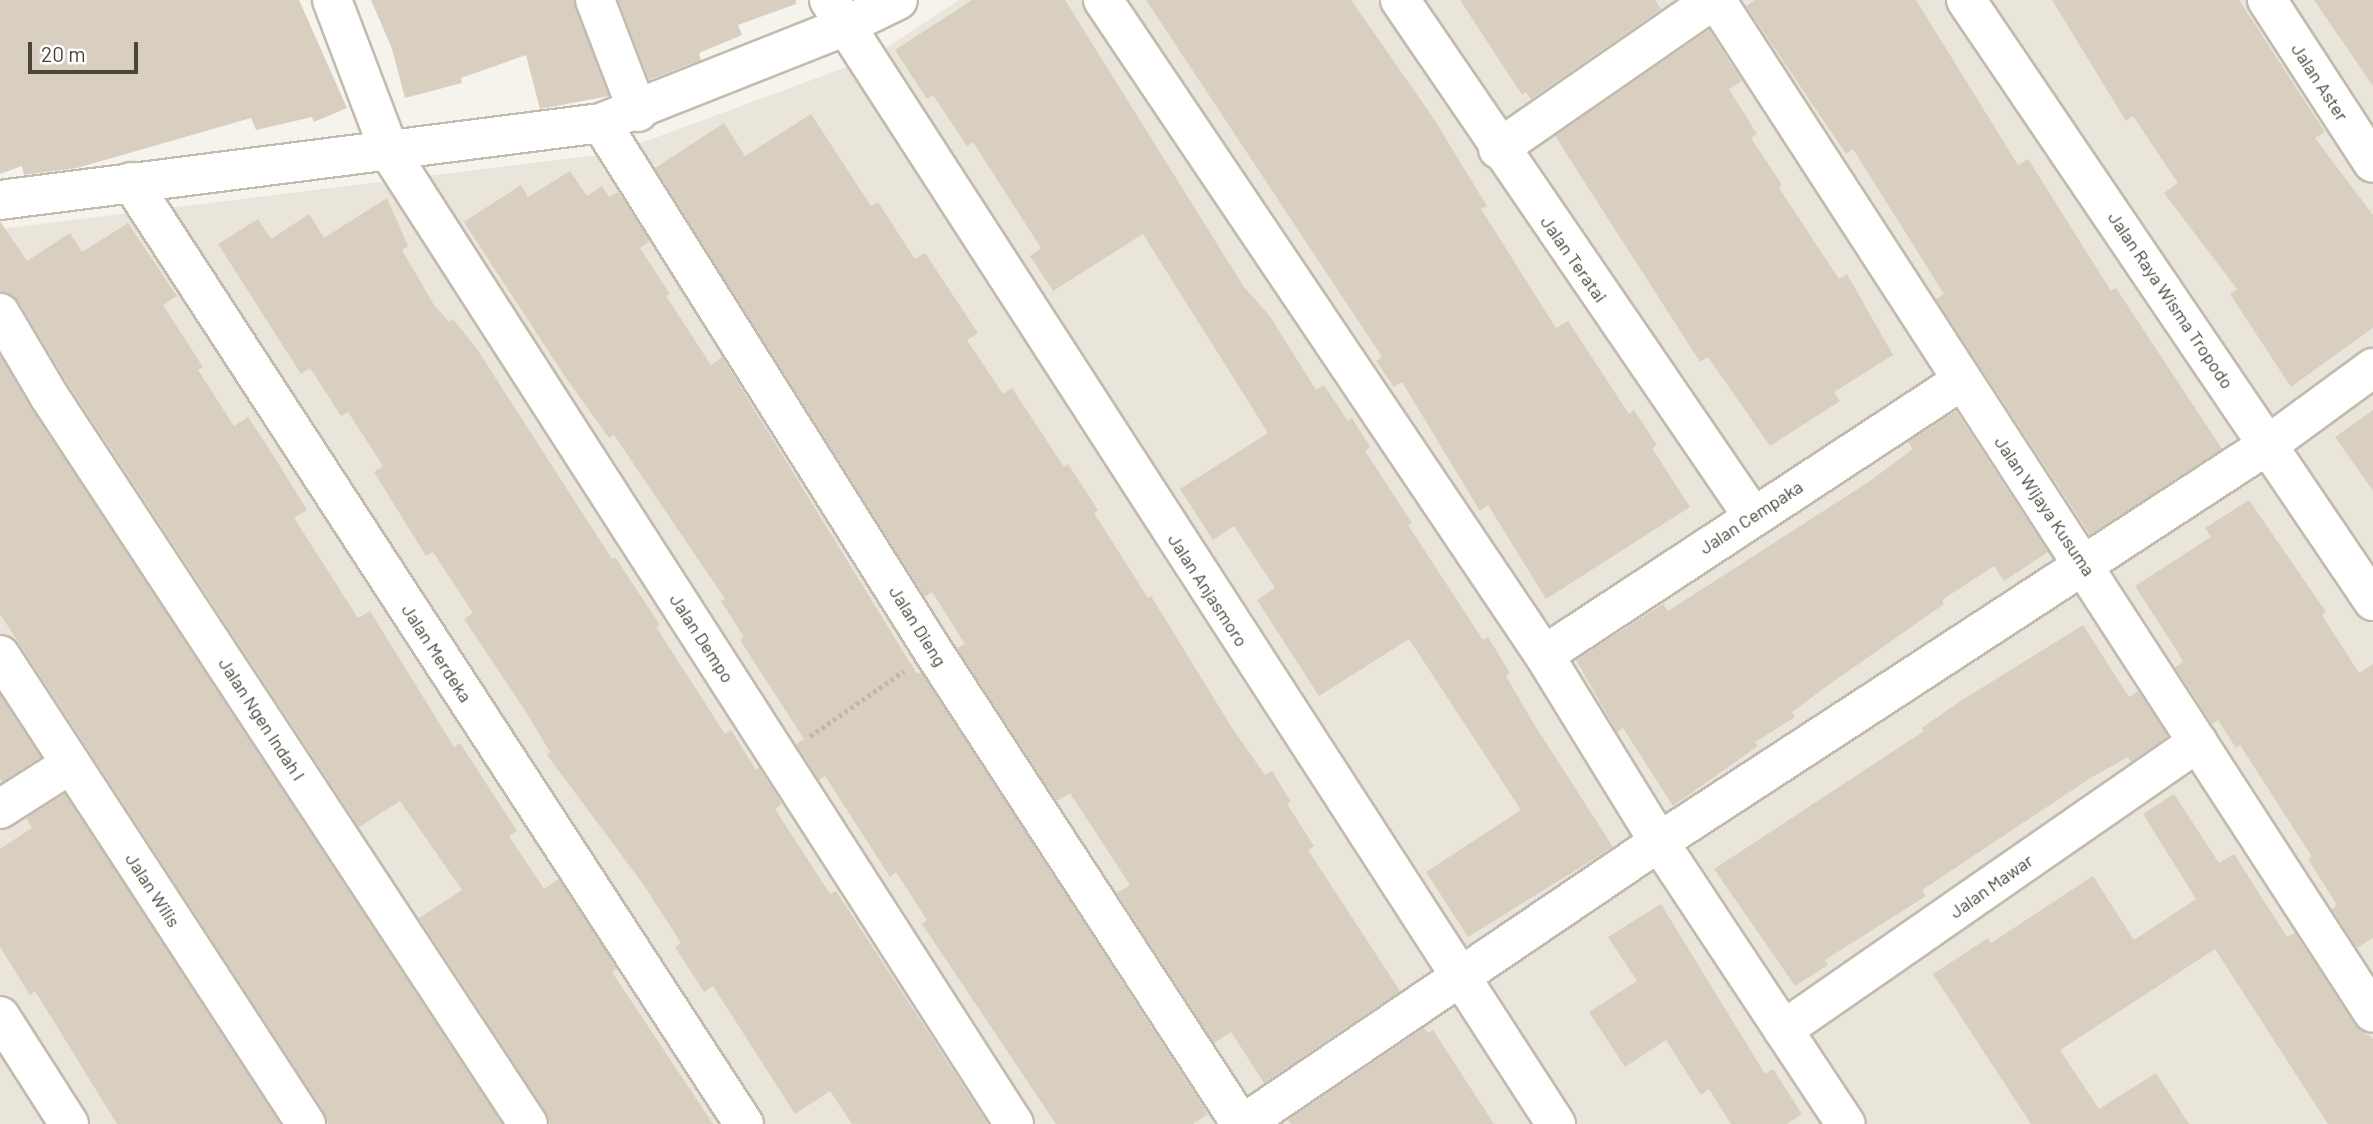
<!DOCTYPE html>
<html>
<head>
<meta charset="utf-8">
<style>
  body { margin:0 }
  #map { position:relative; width:2373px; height:1124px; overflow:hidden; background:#f6f3ec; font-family:Barlow,sans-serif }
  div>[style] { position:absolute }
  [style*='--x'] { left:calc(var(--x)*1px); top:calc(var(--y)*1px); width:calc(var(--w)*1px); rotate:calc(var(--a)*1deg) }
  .residential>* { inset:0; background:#eae5da }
  .building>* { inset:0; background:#d8cfc1 }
  .path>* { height:4.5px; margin-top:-2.25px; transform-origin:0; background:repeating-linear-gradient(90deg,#c4b79f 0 3.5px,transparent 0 7px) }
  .roads { filter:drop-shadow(2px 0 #c2bbae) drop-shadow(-2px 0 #c2bbae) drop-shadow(0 2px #c2bbae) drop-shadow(0 -2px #c2bbae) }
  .minor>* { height:38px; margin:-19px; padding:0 19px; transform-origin:19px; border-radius:19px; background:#fff }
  span { translate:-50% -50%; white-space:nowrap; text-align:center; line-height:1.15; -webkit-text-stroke:6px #fff; paint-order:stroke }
  .street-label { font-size:18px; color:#4b4439 }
  .scale { position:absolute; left:28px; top:42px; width:110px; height:32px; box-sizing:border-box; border:4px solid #4b4439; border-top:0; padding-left:9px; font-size:21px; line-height:24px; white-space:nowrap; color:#4b4439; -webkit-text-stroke:5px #fff; paint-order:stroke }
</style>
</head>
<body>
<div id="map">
  <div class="residential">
    <div style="clip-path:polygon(959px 0,2373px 0,2373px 1124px,0 1124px,0 229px,614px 153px,871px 58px)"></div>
  </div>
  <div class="building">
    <div style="clip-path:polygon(0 0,299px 0,347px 108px,314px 122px,312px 117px,256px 130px,251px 118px,77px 168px,24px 175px,22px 166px,0 174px)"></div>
    <div style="clip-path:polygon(371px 0,574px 0,609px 96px,540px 109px,526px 55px,461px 78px,462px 83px,405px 98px,392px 49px)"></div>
    <div style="clip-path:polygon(618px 0,796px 0,796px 4px,738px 25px,742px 35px,699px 53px,701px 60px,649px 80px)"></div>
    <div style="clip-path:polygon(972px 0,1065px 0,1244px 287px,1269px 315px,1316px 390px,1324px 385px,1348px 421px,1352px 418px,1370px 447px,1365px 451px,1412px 523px,1408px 525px,1483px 640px,1488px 637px,1510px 673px,1506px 676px,1532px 721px,1613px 847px,1468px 937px,1426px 872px,1521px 810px,1409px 639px,1319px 696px,1257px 600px,1275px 588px,1234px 526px,1213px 540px,1180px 489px,1268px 433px,1143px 234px,1053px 291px,1030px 256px,1041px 248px,973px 142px,967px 146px,933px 95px,927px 99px,895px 50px)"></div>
    <div style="clip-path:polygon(1146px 0,1351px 0,1432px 116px,1487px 206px,1481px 209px,1556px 328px,1568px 321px,1629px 414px,1634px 410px,1657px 445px,1652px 448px,1690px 507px,1546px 599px,1488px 505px,1480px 511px,1402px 382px,1394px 387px,1376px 361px,1382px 357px)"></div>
    <div style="clip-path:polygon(1460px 0,1655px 0,1661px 9px,1531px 99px,1526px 92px,1522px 95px)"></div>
    <div style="clip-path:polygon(1755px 0,1916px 0,2018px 165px,2028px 159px,2111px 291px,2116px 288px,2222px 449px,2090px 535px,1936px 299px,1944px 294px,1853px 149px,1846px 154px,1746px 6px)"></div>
    <div style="clip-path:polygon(2052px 0,2239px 0,2325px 132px,2315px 138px,2373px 215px,2373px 328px,2291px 387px,2230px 294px,2237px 289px,2164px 193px,2178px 183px,2133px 116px,2126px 121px)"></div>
    <div style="clip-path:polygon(2314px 0,2373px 0,2373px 86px)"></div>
    <div style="clip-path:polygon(1709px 30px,1742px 81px,1729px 89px,1757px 134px,1751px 138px,1782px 185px,1779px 188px,1839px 279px,1847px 274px,1893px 355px,1834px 392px,1840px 401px,1770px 446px,1708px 357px,1700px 362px,1555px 136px)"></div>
    <div style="clip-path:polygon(811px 114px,871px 206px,878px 202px,915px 259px,925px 253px,978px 333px,967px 340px,1003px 394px,1012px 388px,1064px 467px,1068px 464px,1098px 510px,1094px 513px,1148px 598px,1151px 596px,1232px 728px,1265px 775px,1272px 771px,1291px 802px,1287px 804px,1314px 846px,1308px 850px,1400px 991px,1264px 1083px,1231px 1032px,1214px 1043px,1117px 893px,1130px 885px,1070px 793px,1057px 801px,957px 648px,965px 644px,932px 592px,925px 597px,655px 168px,724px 123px,745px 156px)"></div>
    <div style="clip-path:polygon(570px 171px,587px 196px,602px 186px,609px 197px,618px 192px,650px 241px,640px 248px,670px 294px,666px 296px,711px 365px,722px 357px,917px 674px,921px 672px,1208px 1114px,1193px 1124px,1056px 1124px,922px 924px,927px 920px,896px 872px,890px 877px,825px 776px,819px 780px,796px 744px,804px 739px,740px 640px,744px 637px,721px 601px,725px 599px,614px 435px,609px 438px,564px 375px,464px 222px,521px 185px,528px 197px)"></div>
    <div style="clip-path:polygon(387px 198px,408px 246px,402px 250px,434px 305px,449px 322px,453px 319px,477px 349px,612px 559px,615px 557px,660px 625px,656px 627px,725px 734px,731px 730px,756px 770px,759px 768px,782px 804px,775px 809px,830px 894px,836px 891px,988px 1124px,852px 1124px,830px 1091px,795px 1114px,713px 986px,704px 992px,675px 947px,681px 943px,643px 884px,547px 755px,550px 752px,526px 712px,464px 619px,473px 613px,433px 552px,426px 556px,374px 472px,383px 466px,348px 412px,341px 416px,310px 368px,301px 374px,218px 244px,258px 219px,271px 239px,309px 214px,324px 238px)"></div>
    <div style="clip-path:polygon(0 221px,27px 261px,70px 233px,82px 252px,128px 223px,177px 296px,163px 305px,203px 367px,198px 370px,234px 426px,248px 417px,275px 458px,307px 510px,294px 518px,358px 618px,370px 611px,454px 747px,460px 743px,517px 831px,509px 836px,544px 889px,559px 879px,617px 968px,612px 972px,713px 1124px,550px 1124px,546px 1112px,419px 918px,462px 890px,400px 801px,359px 827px,68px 384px,19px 302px,0 291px)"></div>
    <div style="clip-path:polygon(0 356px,31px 408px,502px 1124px,328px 1124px,324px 1112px,0 614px)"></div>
    <div style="clip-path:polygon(2373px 410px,2373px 491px,2335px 437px)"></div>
    <div style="clip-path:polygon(1956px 411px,2048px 552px,2004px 581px,1994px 566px,1942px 600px,1944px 604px,1827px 686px,1792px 712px,1795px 717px,1755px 742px,1758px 746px,1673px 806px,1623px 728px,1617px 732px,1576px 660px,1663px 604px,1668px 611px,1870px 481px,1913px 449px,1908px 442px)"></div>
    <div style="clip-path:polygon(2249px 500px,2326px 612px,2322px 615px,2359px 673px,2373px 664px,2373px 938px,2357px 948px,2332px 909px,2337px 905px,2308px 859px,2312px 857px,2240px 745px,2236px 748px,2218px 720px,2212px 724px,2175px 667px,2183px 662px,2177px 651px,2135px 586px,2211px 537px,2205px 528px)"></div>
    <div style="clip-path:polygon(2083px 625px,2129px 697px,2138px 691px,2168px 736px,2131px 762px,2128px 757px,2092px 777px,1922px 890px,1926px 896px,1825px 960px,1828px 965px,1795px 986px,1714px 869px,1924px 731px,1922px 728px,1959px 702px)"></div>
    <div style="clip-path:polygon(0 695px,41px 757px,2px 782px,0 778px)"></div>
    <div style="clip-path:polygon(65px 794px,280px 1124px,117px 1124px,35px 991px,30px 995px,0 947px,0 849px,32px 828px,26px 818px)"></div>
    <div style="clip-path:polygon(2174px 794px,2219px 863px,2234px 854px,2287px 937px,2295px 933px,2355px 1025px,2373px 1039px,2373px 1124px,2328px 1124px,2215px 949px,2060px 1050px,2099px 1109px,2156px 1073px,2189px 1124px,2031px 1124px,1933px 974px,1988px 938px,1991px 943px,2093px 876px,2134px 940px,2196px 899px,2143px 814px)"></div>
    <div style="clip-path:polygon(1661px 904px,1765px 1074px,1773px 1069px,1802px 1114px,1787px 1124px,1731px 1124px,1709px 1089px,1701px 1095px,1666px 1040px,1625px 1067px,1589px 1012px,1637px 981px,1608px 937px)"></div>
    <div style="clip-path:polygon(1424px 1028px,1428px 1033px,1433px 1030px,1494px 1124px,1291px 1124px,1288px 1120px)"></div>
  </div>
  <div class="path">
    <div style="--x:810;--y:736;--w:114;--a:-34.7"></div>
  </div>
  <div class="roads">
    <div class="minor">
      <div style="--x:332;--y:0;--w:164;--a:69.2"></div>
      <div style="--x:390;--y:153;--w:1154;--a:57.27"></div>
      <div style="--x:595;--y:0;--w:120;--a:69"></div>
      <div style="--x:829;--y:0;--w:1339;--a:57.11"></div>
      <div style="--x:1103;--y:0;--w:790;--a:56.05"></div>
      <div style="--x:1544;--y:655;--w:220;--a:58.4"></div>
      <div style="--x:1659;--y:842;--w:338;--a:56.5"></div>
      <div style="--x:1400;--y:0;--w:624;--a:55.65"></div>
      <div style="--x:1716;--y:0;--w:1207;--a:57.03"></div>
      <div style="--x:1966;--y:0;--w:726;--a:55.89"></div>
      <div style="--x:2267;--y:0;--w:194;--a:57"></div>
      <div style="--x:601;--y:123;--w:624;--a:57.84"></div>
      <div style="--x:933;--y:651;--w:564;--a:56.93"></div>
      <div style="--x:1498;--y:149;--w:262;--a:-34.7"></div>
      <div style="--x:131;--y:182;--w:1124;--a:56.95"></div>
      <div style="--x:0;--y:200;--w:606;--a:-7.3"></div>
      <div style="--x:601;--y:123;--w:260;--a:-21.6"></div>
      <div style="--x:843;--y:27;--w:61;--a:-26.1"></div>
      <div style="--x:0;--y:313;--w:96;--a:59.4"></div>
      <div style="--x:49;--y:396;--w:871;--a:56.66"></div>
      <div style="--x:0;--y:655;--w:560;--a:56.88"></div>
      <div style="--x:1544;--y:655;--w:498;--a:-33.3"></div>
      <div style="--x:0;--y:809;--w:84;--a:-32.4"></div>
      <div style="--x:0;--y:1016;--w:128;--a:57.4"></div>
      <div style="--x:1783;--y:1030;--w:505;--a:-34.76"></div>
      <div style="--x:1243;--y:1124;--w:503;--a:-34.13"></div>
      <div style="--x:1659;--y:842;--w:728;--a:-33.12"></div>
      <div style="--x:2269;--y:444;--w:129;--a:-36.2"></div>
    </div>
  </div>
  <div class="street-label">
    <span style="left:2320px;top:82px;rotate:57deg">Jalan Aster</span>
    <span style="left:1574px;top:259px;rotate:55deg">Jalan Teratai</span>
    <span style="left:2171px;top:300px;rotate:56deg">Jalan Raya Wisma Tropodo</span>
    <span style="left:2045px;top:506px;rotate:56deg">Jalan Wijaya Kusuma</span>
    <span style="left:1751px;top:517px;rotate:-33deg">Jalan Cempaka</span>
    <span style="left:1208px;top:590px;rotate:57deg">Jalan Anjasmoro</span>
    <span style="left:918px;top:626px;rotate:58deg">Jalan Dieng</span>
    <span style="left:702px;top:638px;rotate:57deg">Jalan Dempo</span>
    <span style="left:437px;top:653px;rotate:57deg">Jalan Merdeka</span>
    <span style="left:262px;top:719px;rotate:57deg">Jalan Ngen Indah I</span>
    <span style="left:1991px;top:886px;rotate:-35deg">Jalan Mawar</span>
    <span style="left:153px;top:890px;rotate:57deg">Jalan Wilis</span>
  </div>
  <div class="scale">20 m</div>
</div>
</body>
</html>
